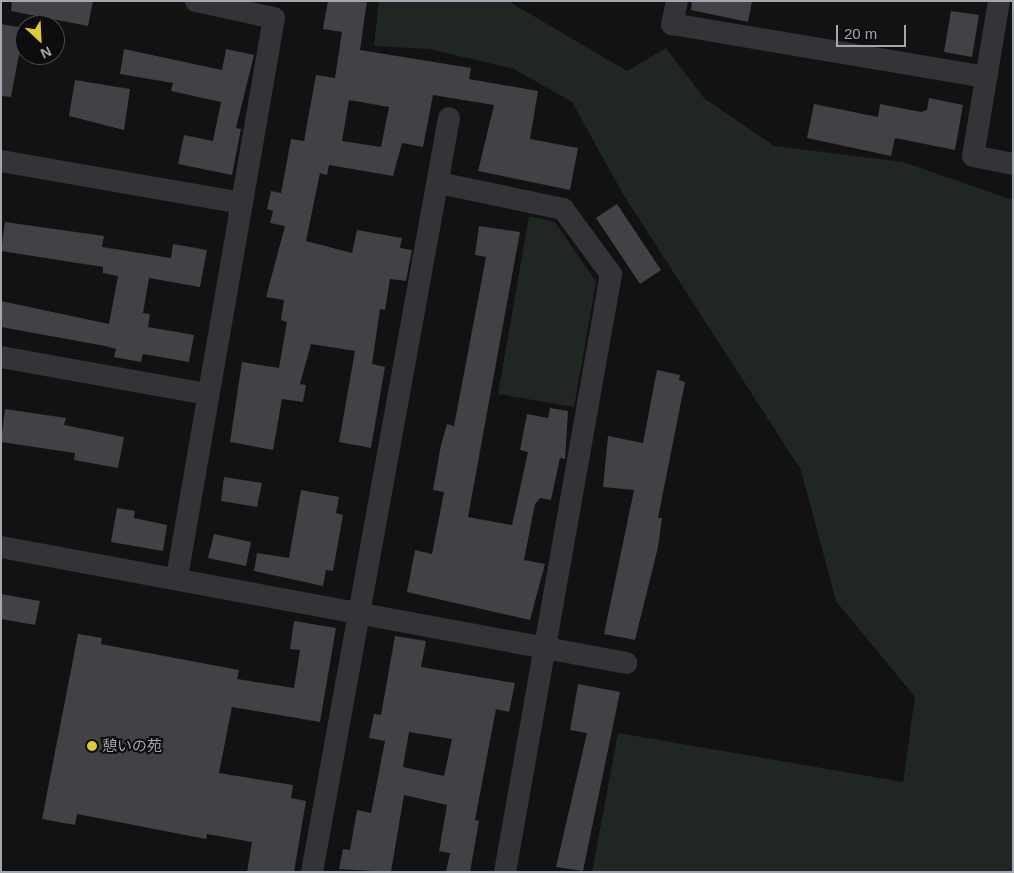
<!DOCTYPE html>
<html>
<head>
<meta charset="utf-8">
<style>
  body { margin:0 }
  #map { position:relative; width:1014px; height:873px; overflow:hidden; background:#121213; font-family:Arial,"Noto Sans JP",sans-serif }
  div>[style] { position:absolute }
  [style*='--x'] { left:calc(var(--x)*1px); top:calc(var(--y)*1px); width:calc(var(--w)*1px); rotate:calc(var(--a)*1deg) }
  .green>* { inset:0; background:#202722 }
  .building>* { inset:0; background:#414146 }
  .street>* { height:22px; margin:-11px; padding:0 11px; transform-origin:11px; border-radius:11px; background:#333338 }
  .dots>* { width:14px; height:14px; translate:-50% -50%; box-sizing:border-box; border:2px solid #0d0d0e; border-radius:50% }
  span { translate:-50% -50%; white-space:nowrap; text-align:center; line-height:1.15; -webkit-text-stroke:4px #0d0d0e; paint-order:stroke }
  .poi-label { font-size:15px; color:#a4a6b2 }
  .left { translate:0 -50%; text-align:left }
  .frame { position:absolute; inset:0; border:2px solid #a4a6b2; pointer-events:none }
  .north { position:absolute; left:15px; top:15px; width:50px; height:50px; box-sizing:border-box; background:#0d0d0e; border:1px solid #494a50; border-radius:50%; rotate:155deg; font-size:14px; font-weight:700; line-height:20px; text-align:center; color:#a4a6b2 }
  .north::after { content:''; display:block; margin:auto; width:18px; height:22px; background:#e1c93b; clip-path:polygon(50% 0,100% 100%,50% 72%,0 100%) }
  .scale { position:absolute; left:836px; top:25px; width:70px; height:22px; box-sizing:border-box; border:2px solid #a4a6b2; border-top:0; padding-left:6px; font-size:15px; line-height:18px; white-space:nowrap; color:#a4a6b2; -webkit-text-stroke:4px #0d0d0e; paint-order:stroke }
</style>
</head>
<body>
<div id="map">
  <div class="green">
    <div style="clip-path:polygon(379px 1px,508px 1px,627px 71px,666px 48px,704px 98px,774px 146px,903px 162px,1013px 200px,1013px 872px,592px 872px,618px 733px,903px 782px,915px 697px,836px 601px,801px 470px,623px 194px,572px 102px,514px 69px,429px 49px,374px 46px)"></div>
    <div style="clip-path:polygon(529px 216px,555px 222px,596px 282px,574px 407px,498px 394px)"></div>
  </div>
  <div class="building">
    <div style="clip-path:polygon(12px 1px,93px 1px,88px 26px,11px 11px)"></div>
    <div style="clip-path:polygon(evenodd,328px 1px,367px 1px,360px 50px,471px 68px,469px 79px,538px 91px,530px 139px,578px 148px,570px 190px,478px 171px,494px 105px,433px 95px,423px 147px,402px 143px,393px 176px,329px 165px,327px 175px,320px 173px,306px 241px,352px 253px,357px 230px,402px 238px,400px 248px,412px 250px,406px 281px,390px 279px,385px 310px,380px 309px,372px 364px,385px 367px,371px 448px,339px 442px,355px 351px,311px 344px,300px 384px,306px 385px,303px 402px,282px 399px,273px 450px,230px 442px,242px 362px,279px 368px,287px 322px,281px 320px,284px 300px,266px 297px,285px 226px,270px 223px,273px 211px,267px 209px,271px 191px,281px 193px,291px 139px,304px 141px,316px 75px,335px 78px,342px 32px,323px 29px,328px 1px,349px 100px,389px 107px,381px 147px,342px 141px,349px 100px)"></div>
    <div style="clip-path:polygon(692px 1px,752px 1px,748px 22px,691px 10px)"></div>
    <div style="clip-path:polygon(951px 11px,979px 15px,972px 57px,944px 52px)"></div>
    <div style="clip-path:polygon(1px 24px,24px 28px,11px 97px,1px 96px)"></div>
    <div style="clip-path:polygon(124px 49px,222px 70px,226px 49px,254px 55px,236px 128px,241px 129px,232px 175px,178px 164px,184px 135px,213px 141px,221px 102px,171px 91px,173px 83px,120px 74px)"></div>
    <div style="clip-path:polygon(75px 80px,130px 89px,124px 130px,69px 116px)"></div>
    <div style="clip-path:polygon(929px 98px,963px 105px,955px 150px,895px 138px,891px 156px,807px 138px,814px 104px,878px 117px,880px 104px,921px 112px,927px 110px)"></div>
    <div style="clip-path:polygon(617px 204px,661px 270px,640px 284px,596px 218px)"></div>
    <div style="clip-path:polygon(5px 222px,104px 236px,102px 247px,171px 258px,173px 244px,207px 250px,200px 287px,149px 278px,143px 313px,150px 314px,148px 327px,194px 335px,189px 362px,143px 354px,141px 362px,114px 357px,116px 349px,105px 346px,1px 327px,1px 301px,109px 324px,118px 276px,103px 273px,103px 267px,1px 251px)"></div>
    <div style="clip-path:polygon(479px 226px,520px 232px,468px 517px,512px 525px,528px 452px,520px 450px,527px 414px,548px 418px,550px 408px,568px 411px,565px 459px,560px 458px,551px 500px,540px 498px,535px 504px,524px 560px,545px 564px,530px 620px,407px 592px,415px 550px,432px 554px,444px 492px,433px 490px,441px 445px,447px 424px,454px 426px,486px 257px,475px 255px)"></div>
    <div style="clip-path:polygon(657px 370px,680px 375px,679px 380px,685px 382px,658px 518px,662px 518px,658px 547px,635px 640px,604px 634px,634px 490px,603px 487px,608px 436px,643px 443px)"></div>
    <div style="clip-path:polygon(5px 409px,66px 418px,64px 425px,124px 437px,118px 468px,74px 460px,75px 453px,1px 442px)"></div>
    <div style="clip-path:polygon(224px 477px,262px 483px,257px 507px,221px 501px)"></div>
    <div style="clip-path:polygon(301px 490px,339px 497px,336px 513px,343px 515px,333px 571px,326px 570px,323px 586px,254px 571px,257px 553px,289px 558px)"></div>
    <div style="clip-path:polygon(117px 508px,135px 511px,134px 518px,167px 525px,163px 551px,111px 542px)"></div>
    <div style="clip-path:polygon(214px 534px,251px 542px,246px 566px,208px 558px)"></div>
    <div style="clip-path:polygon(1px 594px,40px 601px,35px 625px,1px 619px)"></div>
    <div style="clip-path:polygon(294px 621px,336px 628px,320px 722px,232px 707px,219px 773px,293px 785px,291px 798px,306px 801px,294px 872px,247px 872px,252px 842px,207px 834px,206px 839px,77px 814px,75px 825px,42px 819px,78px 634px,102px 638px,101px 644px,239px 670px,237px 679px,294px 688px,300px 650px,290px 649px)"></div>
    <div style="clip-path:polygon(evenodd,395px 636px,426px 641px,421px 667px,515px 683px,509px 712px,496px 709px,475px 820px,479px 821px,470px 872px,446px 872px,450px 853px,439px 851px,447px 805px,404px 795px,391px 872px,339px 869px,343px 849px,350px 850px,357px 810px,371px 813px,385px 741px,369px 738px,374px 714px,381px 715px,395px 636px,409px 732px,452px 739px,444px 776px,403px 767px,409px 732px)"></div>
    <div style="clip-path:polygon(578px 684px,620px 692px,583px 871px,556px 867px,587px 733px,570px 730px)"></div>
  </div>
  <div class="street">
    <div style="--x:677;--y:1;--w:24;--a:102"></div>
    <div style="--x:672;--y:24;--w:319;--a:9.6"></div>
    <div style="--x:999;--y:1;--w:157;--a:99.5"></div>
    <div style="--x:973;--y:156;--w:41;--a:11.3"></div>
    <div style="--x:1;--y:161;--w:245;--a:9.9"></div>
    <div style="--x:439;--y:183;--w:127;--a:11.8"></div>
    <div style="--x:563;--y:209;--w:81;--a:53.6"></div>
    <div style="--x:611;--y:274;--w:607;--a:100.05"></div>
    <div style="--x:1;--y:357;--w:209;--a:10.2"></div>
    <div style="--x:1;--y:547;--w:636;--a:10.51"></div>
    <div style="--x:177;--y:577;--w:567;--a:-80.16"></div>
    <div style="--x:274;--y:18;--w:80;--a:-167.7"></div>
    <div style="--x:312;--y:872;--w:766;--a:-79.7"></div>
  </div>
  <div class="dots">
    <div style="left:92px;top:746px;background:#e1c93b"></div>
  </div>
  <div class="poi-label">
    <span class="left" style="left:102px;top:746px">憩いの苑</span>
  </div>
  <div class="frame"></div>
  <div class="north">N</div>
  <div class="scale">20 m</div>
</div>
</body>
</html>
